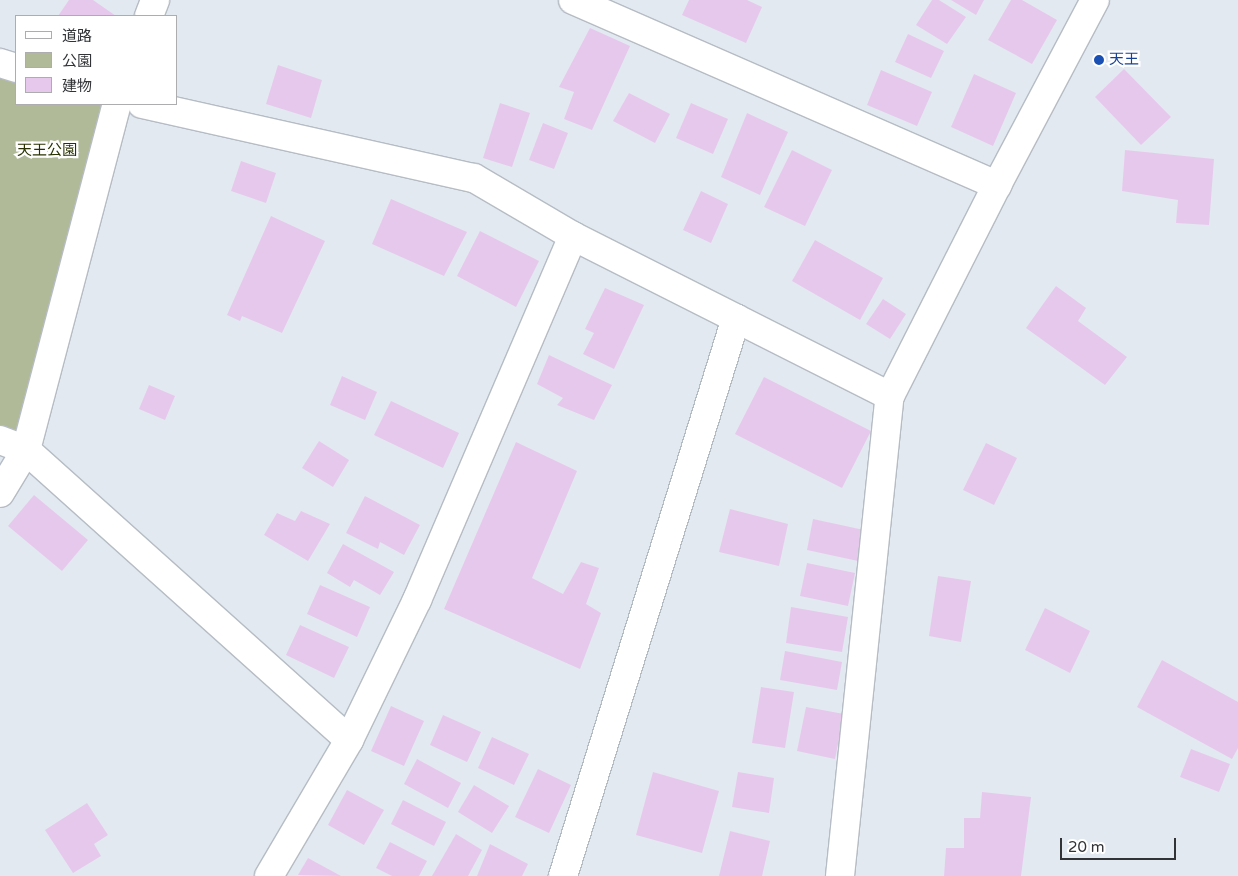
<!DOCTYPE html>
<html>
<head>
<meta charset="utf-8">
<style>
  body { margin:0 }
  #map { position:relative; width:1238px; height:876px; overflow:hidden; background:#e3e9f1; font-family:"Varela Round","Noto Sans JP",sans-serif }
  div>[style] { position:absolute }
  [style*='--x'] { left:calc(var(--x)*1px); top:calc(var(--y)*1px); width:calc(var(--w)*1px); rotate:calc(var(--a)*1deg) }
  .green>* { inset:0; background:#b1ba98 }
  .building>* { inset:0; background:#e7c8ed }
  .roads { filter:drop-shadow(1px 0 #b6bcc4) drop-shadow(-1px 0 #b6bcc4) drop-shadow(0 1px #b6bcc4) drop-shadow(0 -1px #b6bcc4) }
  .minor>* { height:28px; margin:-14px; padding:0 14px; transform-origin:14px; border-radius:14px; background:#fff }
  .dots>* { width:14px; height:14px; translate:-50% -50%; box-sizing:border-box; border:2px solid #fff; border-radius:50% }
  span { translate:-50% -50%; white-space:nowrap; text-align:center; line-height:1.15; -webkit-text-stroke:4.5px #fff; paint-order:stroke }
  .transit-label { font-size:15px; color:#164399 }
  .left { translate:0 -50%; text-align:left }
  .park-label { font-size:15px; color:#293200 }
  .legend { position:absolute; left:15px; top:15px; width:162px; height:90px; box-sizing:border-box; background:#fff; border:1px solid #adadaf; margin:0; padding:6px 9px; list-style:none; font-size:15px; color:#313336 }
  .legend li { display:flex; align-items:center; gap:10px; height:25px }
  .legend b { width:25px; border:1px solid #adadaf }
  .scale { position:absolute; left:1060px; top:838px; width:116px; height:22px; box-sizing:border-box; border:2px solid #313336; border-top:0; padding-left:6px; font-size:15px; line-height:18px; white-space:nowrap; color:#313336; -webkit-text-stroke:4px #fff; paint-order:stroke }
</style>
</head>
<body>
<div id="map">
  <div class="green">
    <div style="clip-path:polygon(0 72px,16px 77px,16px 104px,106px 104px,21px 438px,0 430px)"></div>
  </div>
  <div class="building">
    <div style="clip-path:polygon(69px 0,93px 0,116px 16px,58px 16px)"></div>
    <div style="clip-path:polygon(689px 0,747px 0,762px 7px,746px 43px,682px 15px)"></div>
    <div style="clip-path:polygon(932px 0,939px 0,966px 17px,947px 44px,916px 25px)"></div>
    <div style="clip-path:polygon(951px 0,984px 0,976px 15px)"></div>
    <div style="clip-path:polygon(1011px 0,1022px 0,1057px 20px,1032px 64px,988px 40px)"></div>
    <div style="clip-path:polygon(590px 28px,630px 46px,592px 130px,564px 119px,574px 92px,559px 87px)"></div>
    <div style="clip-path:polygon(908px 34px,944px 51px,931px 78px,895px 62px)"></div>
    <div style="clip-path:polygon(278px 65px,322px 80px,311px 118px,266px 104px)"></div>
    <div style="clip-path:polygon(1124px 69px,1171px 117px,1141px 145px,1095px 97px)"></div>
    <div style="clip-path:polygon(881px 70px,932px 92px,917px 126px,867px 105px)"></div>
    <div style="clip-path:polygon(974px 74px,1016px 93px,993px 146px,951px 127px)"></div>
    <div style="clip-path:polygon(629px 93px,670px 114px,655px 143px,613px 121px)"></div>
    <div style="clip-path:polygon(500px 103px,530px 113px,512px 167px,483px 158px)"></div>
    <div style="clip-path:polygon(691px 103px,728px 119px,713px 154px,676px 138px)"></div>
    <div style="clip-path:polygon(747px 113px,788px 132px,760px 195px,721px 177px)"></div>
    <div style="clip-path:polygon(543px 123px,568px 133px,554px 169px,529px 160px)"></div>
    <div style="clip-path:polygon(792px 150px,832px 170px,805px 226px,764px 207px)"></div>
    <div style="clip-path:polygon(1125px 150px,1214px 159px,1209px 225px,1176px 223px,1178px 200px,1122px 191px)"></div>
    <div style="clip-path:polygon(241px 161px,276px 173px,266px 203px,231px 191px)"></div>
    <div style="clip-path:polygon(701px 191px,728px 204px,711px 243px,683px 230px)"></div>
    <div style="clip-path:polygon(391px 199px,467px 232px,444px 276px,372px 244px)"></div>
    <div style="clip-path:polygon(271px 216px,325px 241px,282px 333px,242px 316px,240px 321px,227px 315px)"></div>
    <div style="clip-path:polygon(480px 231px,539px 261px,516px 307px,457px 276px)"></div>
    <div style="clip-path:polygon(815px 240px,883px 278px,860px 320px,792px 281px)"></div>
    <div style="clip-path:polygon(1056px 286px,1086px 308px,1078px 321px,1127px 357px,1105px 385px,1026px 328px)"></div>
    <div style="clip-path:polygon(605px 288px,644px 305px,614px 369px,583px 354px,594px 333px,585px 329px)"></div>
    <div style="clip-path:polygon(883px 299px,906px 314px,890px 339px,866px 324px)"></div>
    <div style="clip-path:polygon(549px 355px,612px 385px,594px 420px,557px 405px,563px 398px,537px 384px)"></div>
    <div style="clip-path:polygon(342px 376px,377px 392px,365px 420px,330px 405px)"></div>
    <div style="clip-path:polygon(764px 377px,871px 431px,842px 488px,735px 434px)"></div>
    <div style="clip-path:polygon(149px 385px,175px 396px,165px 420px,139px 409px)"></div>
    <div style="clip-path:polygon(391px 401px,459px 433px,443px 468px,374px 435px)"></div>
    <div style="clip-path:polygon(319px 441px,349px 460px,333px 487px,302px 468px)"></div>
    <div style="clip-path:polygon(516px 442px,577px 471px,532px 578px,563px 594px,581px 562px,599px 568px,586px 604px,601px 613px,580px 669px,444px 609px)"></div>
    <div style="clip-path:polygon(986px 443px,1017px 458px,994px 505px,963px 490px)"></div>
    <div style="clip-path:polygon(34px 495px,88px 540px,62px 571px,8px 526px)"></div>
    <div style="clip-path:polygon(365px 496px,420px 525px,404px 555px,380px 542px,378px 549px,346px 533px)"></div>
    <div style="clip-path:polygon(730px 509px,788px 524px,779px 566px,719px 552px)"></div>
    <div style="clip-path:polygon(301px 511px,330px 524px,308px 561px,264px 535px,277px 513px,295px 521px)"></div>
    <div style="clip-path:polygon(813px 519px,864px 530px,858px 561px,807px 550px)"></div>
    <div style="clip-path:polygon(343px 544px,394px 572px,380px 595px,354px 580px,350px 587px,327px 573px)"></div>
    <div style="clip-path:polygon(807px 563px,855px 573px,848px 606px,800px 596px)"></div>
    <div style="clip-path:polygon(938px 576px,971px 581px,961px 642px,929px 636px)"></div>
    <div style="clip-path:polygon(320px 585px,370px 607px,357px 637px,307px 614px)"></div>
    <div style="clip-path:polygon(791px 607px,848px 617px,842px 652px,786px 643px)"></div>
    <div style="clip-path:polygon(1045px 608px,1090px 631px,1070px 673px,1025px 650px)"></div>
    <div style="clip-path:polygon(300px 625px,349px 647px,334px 678px,286px 655px)"></div>
    <div style="clip-path:polygon(785px 651px,842px 662px,837px 690px,780px 680px)"></div>
    <div style="clip-path:polygon(1162px 660px,1238px 702px,1238px 748px,1232px 759px,1137px 707px)"></div>
    <div style="clip-path:polygon(761px 687px,794px 692px,785px 748px,752px 743px)"></div>
    <div style="clip-path:polygon(391px 706px,424px 721px,404px 766px,371px 751px)"></div>
    <div style="clip-path:polygon(806px 707px,844px 714px,835px 759px,797px 751px)"></div>
    <div style="clip-path:polygon(443px 715px,481px 732px,467px 762px,430px 745px)"></div>
    <div style="clip-path:polygon(492px 737px,529px 754px,514px 785px,478px 768px)"></div>
    <div style="clip-path:polygon(1191px 749px,1230px 764px,1219px 792px,1180px 777px)"></div>
    <div style="clip-path:polygon(417px 759px,461px 783px,448px 808px,404px 784px)"></div>
    <div style="clip-path:polygon(538px 769px,571px 785px,549px 833px,515px 817px)"></div>
    <div style="clip-path:polygon(653px 772px,719px 791px,702px 853px,636px 835px)"></div>
    <div style="clip-path:polygon(738px 772px,774px 778px,769px 813px,732px 807px)"></div>
    <div style="clip-path:polygon(474px 785px,509px 806px,492px 833px,458px 812px)"></div>
    <div style="clip-path:polygon(347px 790px,384px 810px,364px 845px,328px 825px)"></div>
    <div style="clip-path:polygon(982px 792px,1031px 797px,1021px 876px,944px 876px,946px 848px,964px 848px,964px 818px,980px 818px)"></div>
    <div style="clip-path:polygon(403px 800px,446px 822px,434px 846px,391px 824px)"></div>
    <div style="clip-path:polygon(87px 803px,108px 835px,94px 844px,101px 856px,73px 873px,45px 830px)"></div>
    <div style="clip-path:polygon(730px 831px,770px 841px,762px 876px,719px 876px)"></div>
    <div style="clip-path:polygon(456px 834px,482px 850px,468px 876px,432px 876px)"></div>
    <div style="clip-path:polygon(390px 842px,427px 861px,419px 876px,392px 876px,376px 868px)"></div>
    <div style="clip-path:polygon(490px 844px,528px 864px,522px 876px,477px 876px)"></div>
    <div style="clip-path:polygon(308px 858px,341px 876px,298px 875px)"></div>
  </div>
  <div class="roads">
    <div class="minor">
      <div style="--x:573;--y:0;--w:463;--a:23.6"></div>
      <div style="--x:149;--y:16;--w:17;--a:-69"></div>
      <div style="--x:0;--y:63;--w:17;--a:17"></div>
      <div style="--x:142;--y:104;--w:340;--a:12.6"></div>
      <div style="--x:474;--y:178;--w:115;--a:30.4"></div>
      <div style="--x:573;--y:236;--w:355;--a:26.8"></div>
      <div style="--x:0;--y:440;--w:28;--a:21"></div>
      <div style="--x:26;--y:450;--w:434;--a:41.9"></div>
      <div style="--x:0;--y:493;--w:50;--a:-58.8"></div>
      <div style="--x:26;--y:450;--w:358;--a:-75.3"></div>
      <div style="--x:269;--y:876;--w:158;--a:-59.5"></div>
      <div style="--x:349;--y:740;--w:156;--a:-64.1"></div>
      <div style="--x:417;--y:600;--w:396;--a:-66.8"></div>
      <div style="--x:563;--y:876;--w:584;--a:-72.77"></div>
      <div style="--x:840;--y:876;--w:483;--a:-84.1"></div>
      <div style="--x:890;--y:396;--w:237;--a:-63.1"></div>
      <div style="--x:997;--y:185;--w:209;--a:-62.1"></div>
    </div>
  </div>
  <div class="dots">
    <div style="left:1099px;top:60px;background:#1a4fb4"></div>
  </div>
  <div class="transit-label">
    <span class="left" style="left:1109px;top:60px">天王</span>
  </div>
  <div class="park-label">
    <span style="left:47px;top:151px">天王公園</span>
  </div>
  <ul class="legend">
  <li><b style="height:6px;background:#fff"></b>道路</li>
  <li><b style="height:14px;background:#b1ba98"></b>公園</li>
  <li><b style="height:14px;background:#e7c8ed"></b>建物</li>
  </ul>
  <div class="scale">20 m</div>
</div>
</body>
</html>
